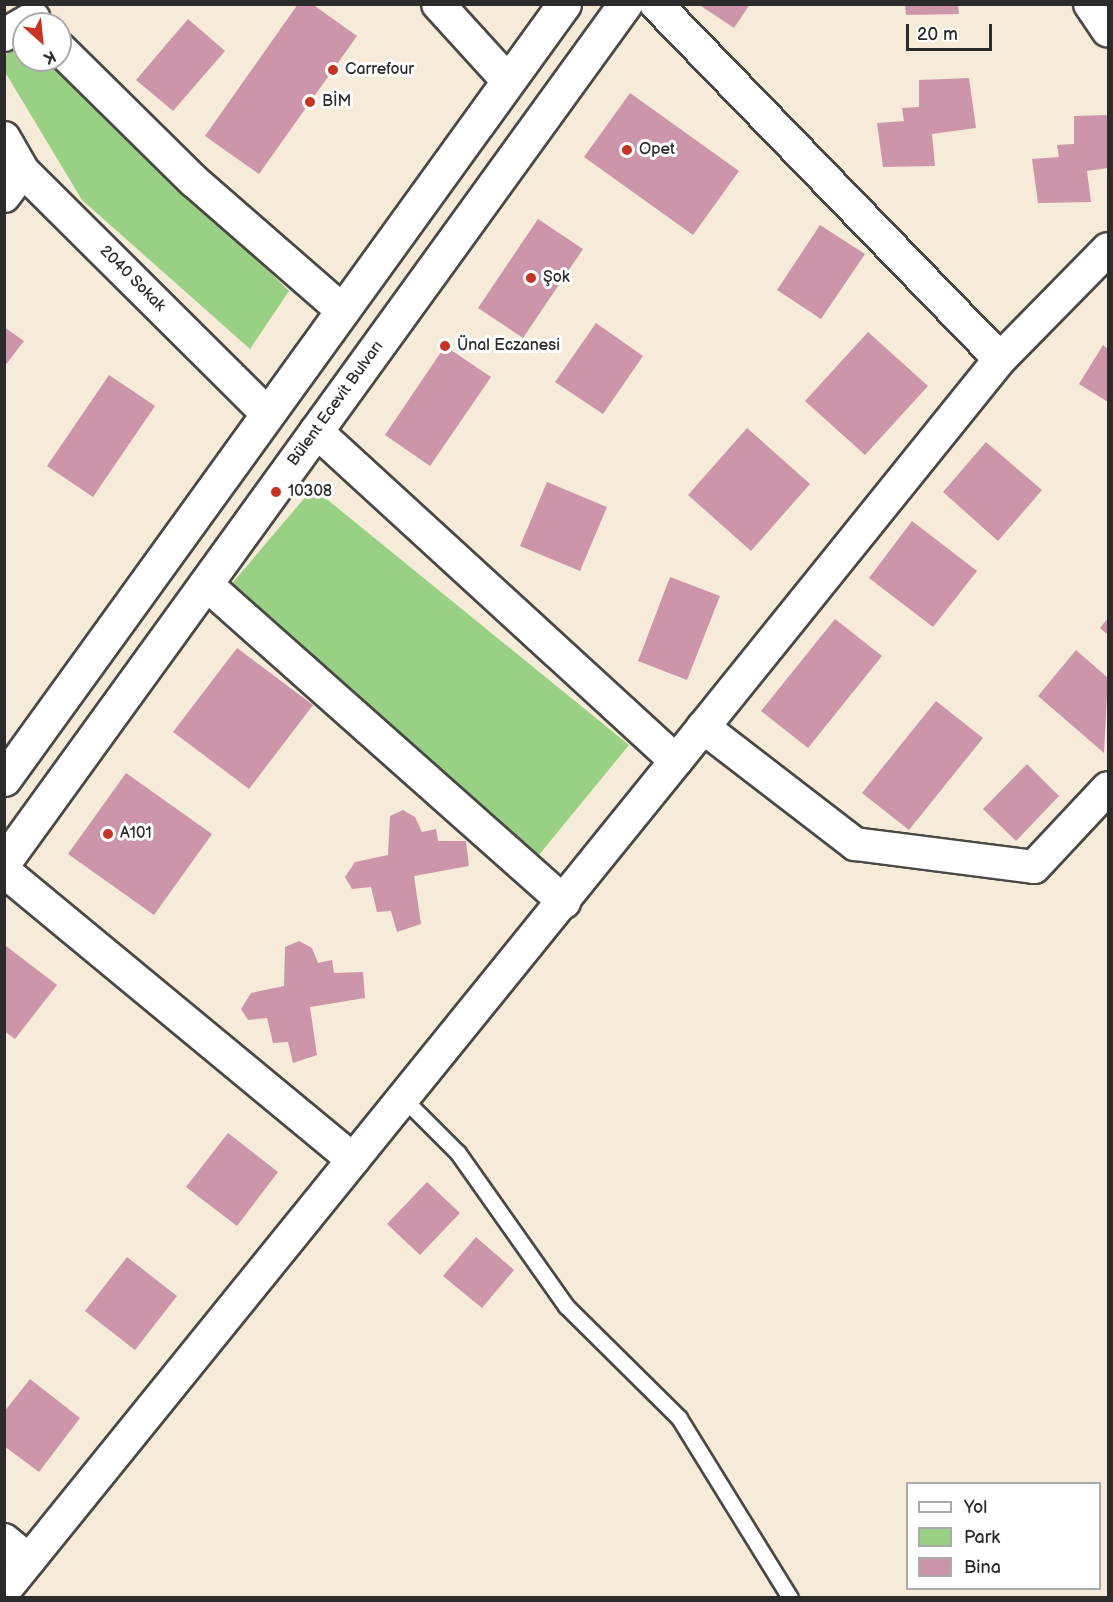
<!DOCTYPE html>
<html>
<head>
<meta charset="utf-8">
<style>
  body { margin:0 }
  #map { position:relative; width:1113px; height:1602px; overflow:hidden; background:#f6ebd8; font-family:"Balsamiq Sans",sans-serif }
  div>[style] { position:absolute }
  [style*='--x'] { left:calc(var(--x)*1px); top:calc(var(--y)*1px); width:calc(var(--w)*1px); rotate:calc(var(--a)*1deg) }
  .green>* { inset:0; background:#98d183 }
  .building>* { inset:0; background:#cc95aa }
  .roads { filter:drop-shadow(2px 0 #494845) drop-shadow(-2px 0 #494845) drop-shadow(0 2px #494845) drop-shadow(0 -2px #494845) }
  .service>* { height:15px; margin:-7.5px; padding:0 7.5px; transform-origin:7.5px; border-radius:7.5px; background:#fff }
  .minor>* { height:32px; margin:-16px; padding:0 16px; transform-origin:16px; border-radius:16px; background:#fff }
  .primary>* { height:33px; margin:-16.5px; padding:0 16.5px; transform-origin:16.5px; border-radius:16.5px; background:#fff }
  .dots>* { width:16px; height:16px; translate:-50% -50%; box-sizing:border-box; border:3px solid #fff; border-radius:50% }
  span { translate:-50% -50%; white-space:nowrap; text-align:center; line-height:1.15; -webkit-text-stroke:6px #fff; paint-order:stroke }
  .poi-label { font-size:16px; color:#2b2b2b }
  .left { translate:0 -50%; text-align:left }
  .street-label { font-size:16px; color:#2b2b2b }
  .frame { position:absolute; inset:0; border:6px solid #2b2b2b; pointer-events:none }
  .legend { position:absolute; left:906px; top:1482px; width:195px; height:108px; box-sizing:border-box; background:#fff; border:2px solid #aaa; margin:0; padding:8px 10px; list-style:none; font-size:18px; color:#2b2b2b }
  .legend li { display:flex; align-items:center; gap:12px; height:30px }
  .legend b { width:30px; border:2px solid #aaa }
  .north { position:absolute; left:12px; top:12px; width:60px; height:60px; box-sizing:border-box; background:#fff; border:2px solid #aaa; border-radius:50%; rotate:153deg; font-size:16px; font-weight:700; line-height:24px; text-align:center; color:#2b2b2b }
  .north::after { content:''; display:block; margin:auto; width:21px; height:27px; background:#c8321e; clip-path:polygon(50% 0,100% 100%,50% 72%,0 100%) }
  .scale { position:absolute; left:906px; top:24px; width:86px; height:27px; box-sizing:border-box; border:3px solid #2b2b2b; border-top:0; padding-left:8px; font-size:18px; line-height:21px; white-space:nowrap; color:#2b2b2b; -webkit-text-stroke:4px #fff; paint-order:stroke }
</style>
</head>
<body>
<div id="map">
  <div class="green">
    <div style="clip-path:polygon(24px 45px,24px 60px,53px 60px,289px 291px,250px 349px,82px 200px,5px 72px,5px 55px)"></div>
    <div style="clip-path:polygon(313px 488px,629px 745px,534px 861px,229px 587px)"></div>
  </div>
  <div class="building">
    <div style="clip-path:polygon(298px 4px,312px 4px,357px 36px,259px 174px,205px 136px)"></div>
    <div style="clip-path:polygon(698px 4px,750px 4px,734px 28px)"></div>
    <div style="clip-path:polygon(905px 4px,958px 4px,959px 14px,906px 15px)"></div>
    <div style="clip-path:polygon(188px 19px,225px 51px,173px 111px,136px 80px)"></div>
    <div style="clip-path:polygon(969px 78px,976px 128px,932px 134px,935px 166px,883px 167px,877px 123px,904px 121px,902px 108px,919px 107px,919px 80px)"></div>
    <div style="clip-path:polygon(630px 93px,739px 171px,693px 235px,584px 157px)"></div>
    <div style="clip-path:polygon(1108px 115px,1108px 168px,1087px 171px,1091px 202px,1038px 203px,1032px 159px,1059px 157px,1057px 145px,1074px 144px,1074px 116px)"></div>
    <div style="clip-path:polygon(538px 219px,583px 249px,523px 338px,478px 308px)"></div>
    <div style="clip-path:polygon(820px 225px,865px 254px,821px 319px,777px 290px)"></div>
    <div style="clip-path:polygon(596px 323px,643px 356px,603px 414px,555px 382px)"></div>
    <div style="clip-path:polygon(4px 327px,24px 341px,4px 367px)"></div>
    <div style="clip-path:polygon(868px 332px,928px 386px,865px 455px,805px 401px)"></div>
    <div style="clip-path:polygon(1103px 345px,1108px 349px,1108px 402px,1079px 384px)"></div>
    <div style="clip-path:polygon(445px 346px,491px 377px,430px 466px,385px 435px)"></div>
    <div style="clip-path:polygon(109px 375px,155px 406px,93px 497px,47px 466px)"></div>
    <div style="clip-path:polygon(747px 428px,810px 484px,751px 551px,688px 495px)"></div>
    <div style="clip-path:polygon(986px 442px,1042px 490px,998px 541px,943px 492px)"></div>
    <div style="clip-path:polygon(547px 482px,607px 507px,580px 571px,520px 546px)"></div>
    <div style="clip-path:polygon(912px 521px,977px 571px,933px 627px,869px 578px)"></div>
    <div style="clip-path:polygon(670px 577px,720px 596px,687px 680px,638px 661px)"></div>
    <div style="clip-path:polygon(1108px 618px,1108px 635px,1100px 628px)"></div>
    <div style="clip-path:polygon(835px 619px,882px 656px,808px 748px,761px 711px)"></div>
    <div style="clip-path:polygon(237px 648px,313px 705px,249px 789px,173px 732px)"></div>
    <div style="clip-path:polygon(1076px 650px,1108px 678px,1104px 753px,1038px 696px)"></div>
    <div style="clip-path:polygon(936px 701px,983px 738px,909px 830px,862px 793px)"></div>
    <div style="clip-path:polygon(1027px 764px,1059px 796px,1016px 841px,983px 809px)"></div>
    <div style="clip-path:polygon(126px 773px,212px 834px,154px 915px,68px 854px)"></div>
    <div style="clip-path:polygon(403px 810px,415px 817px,422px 832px,436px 829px,438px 841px,466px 841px,469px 866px,414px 876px,421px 924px,397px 932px,391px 911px,377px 912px,371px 887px,352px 889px,345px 877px,355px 862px,388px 855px,390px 816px)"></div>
    <div style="clip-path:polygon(299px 941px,312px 948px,318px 963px,332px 960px,334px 973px,363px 972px,365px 998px,310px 1007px,317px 1055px,293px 1063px,288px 1042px,273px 1043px,267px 1018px,248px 1020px,241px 1009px,251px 993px,284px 986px,285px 947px)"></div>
    <div style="clip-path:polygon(6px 946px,57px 985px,15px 1039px,4px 1031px)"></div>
    <div style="clip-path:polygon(228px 1133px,278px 1172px,237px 1226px,186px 1187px)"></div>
    <div style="clip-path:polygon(427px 1182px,460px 1213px,420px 1255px,387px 1224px)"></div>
    <div style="clip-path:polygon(476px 1237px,514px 1270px,482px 1308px,443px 1276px)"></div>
    <div style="clip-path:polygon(127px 1257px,177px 1296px,135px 1350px,85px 1311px)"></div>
    <div style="clip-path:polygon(30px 1379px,80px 1418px,39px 1472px,4px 1446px,4px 1412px)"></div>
  </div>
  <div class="roads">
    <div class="service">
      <div style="--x:404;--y:1099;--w:76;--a:45"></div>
      <div style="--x:458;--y:1153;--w:187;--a:54.8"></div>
      <div style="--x:566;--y:1306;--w:159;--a:44.7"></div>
      <div style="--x:679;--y:1418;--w:211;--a:58.3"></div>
    </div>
    <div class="minor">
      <div style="--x:438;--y:4;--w:104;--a:47.7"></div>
      <div style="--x:656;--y:4;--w:494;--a:45.9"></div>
      <div style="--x:1090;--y:4;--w:32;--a:56"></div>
      <div style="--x:4;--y:35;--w:34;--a:-30"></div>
      <div style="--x:60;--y:49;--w:188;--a:44.6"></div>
      <div style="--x:194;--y:181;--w:198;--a:41.1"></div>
      <div style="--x:4;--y:138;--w:38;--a:60"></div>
      <div style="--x:23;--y:171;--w:345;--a:44.8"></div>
      <div style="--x:4;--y:196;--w:31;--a:-53"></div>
      <div style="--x:316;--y:431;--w:488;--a:42.5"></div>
      <div style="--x:676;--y:761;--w:516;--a:-51.13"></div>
      <div style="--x:1000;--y:359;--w:154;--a:-45.5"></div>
      <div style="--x:206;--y:584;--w:479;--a:41.6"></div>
      <div style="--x:703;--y:727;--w:192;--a:37.6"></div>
      <div style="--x:855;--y:844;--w:180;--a:7.3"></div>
      <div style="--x:1034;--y:867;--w:108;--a:-46.9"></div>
      <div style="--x:4;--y:871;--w:453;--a:39.6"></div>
      <div style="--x:4;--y:1540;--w:32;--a:39"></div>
      <div style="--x:4;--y:1591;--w:1068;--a:-51.01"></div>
    </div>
    <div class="primary">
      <div style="--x:4;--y:779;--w:956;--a:-54.15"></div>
      <div style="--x:4;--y:862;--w:1059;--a:-54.1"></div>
    </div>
  </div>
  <div class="dots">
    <div style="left:333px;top:70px;background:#c8321e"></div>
    <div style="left:310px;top:102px;background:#c8321e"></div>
    <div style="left:627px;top:150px;background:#c8321e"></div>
    <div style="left:531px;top:278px;background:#c8321e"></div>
    <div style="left:445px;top:346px;background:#c8321e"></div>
    <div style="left:276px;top:492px;background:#c8321e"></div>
    <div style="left:108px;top:834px;background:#c8321e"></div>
  </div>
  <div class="poi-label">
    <span class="left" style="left:345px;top:70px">Carrefour</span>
    <span class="left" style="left:322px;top:102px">BİM</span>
    <span class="left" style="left:639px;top:150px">Opet</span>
    <span class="left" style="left:543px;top:278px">Şok</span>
    <span class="left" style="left:457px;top:346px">Ünal Eczanesi</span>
    <span class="left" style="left:288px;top:492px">10308</span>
    <span class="left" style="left:120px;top:834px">A101</span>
  </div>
  <div class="street-label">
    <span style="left:132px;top:279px;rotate:45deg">2040 Sokak</span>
    <span style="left:336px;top:404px;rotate:-54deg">Bülent Ecevit Bulvarı</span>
  </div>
  <div class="frame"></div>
  <ul class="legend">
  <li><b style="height:8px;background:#fff"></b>Yol</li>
  <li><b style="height:16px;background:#98d183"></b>Park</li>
  <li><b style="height:16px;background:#cc95aa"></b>Bina</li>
  </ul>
  <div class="north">K</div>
  <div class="scale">20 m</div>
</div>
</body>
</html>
